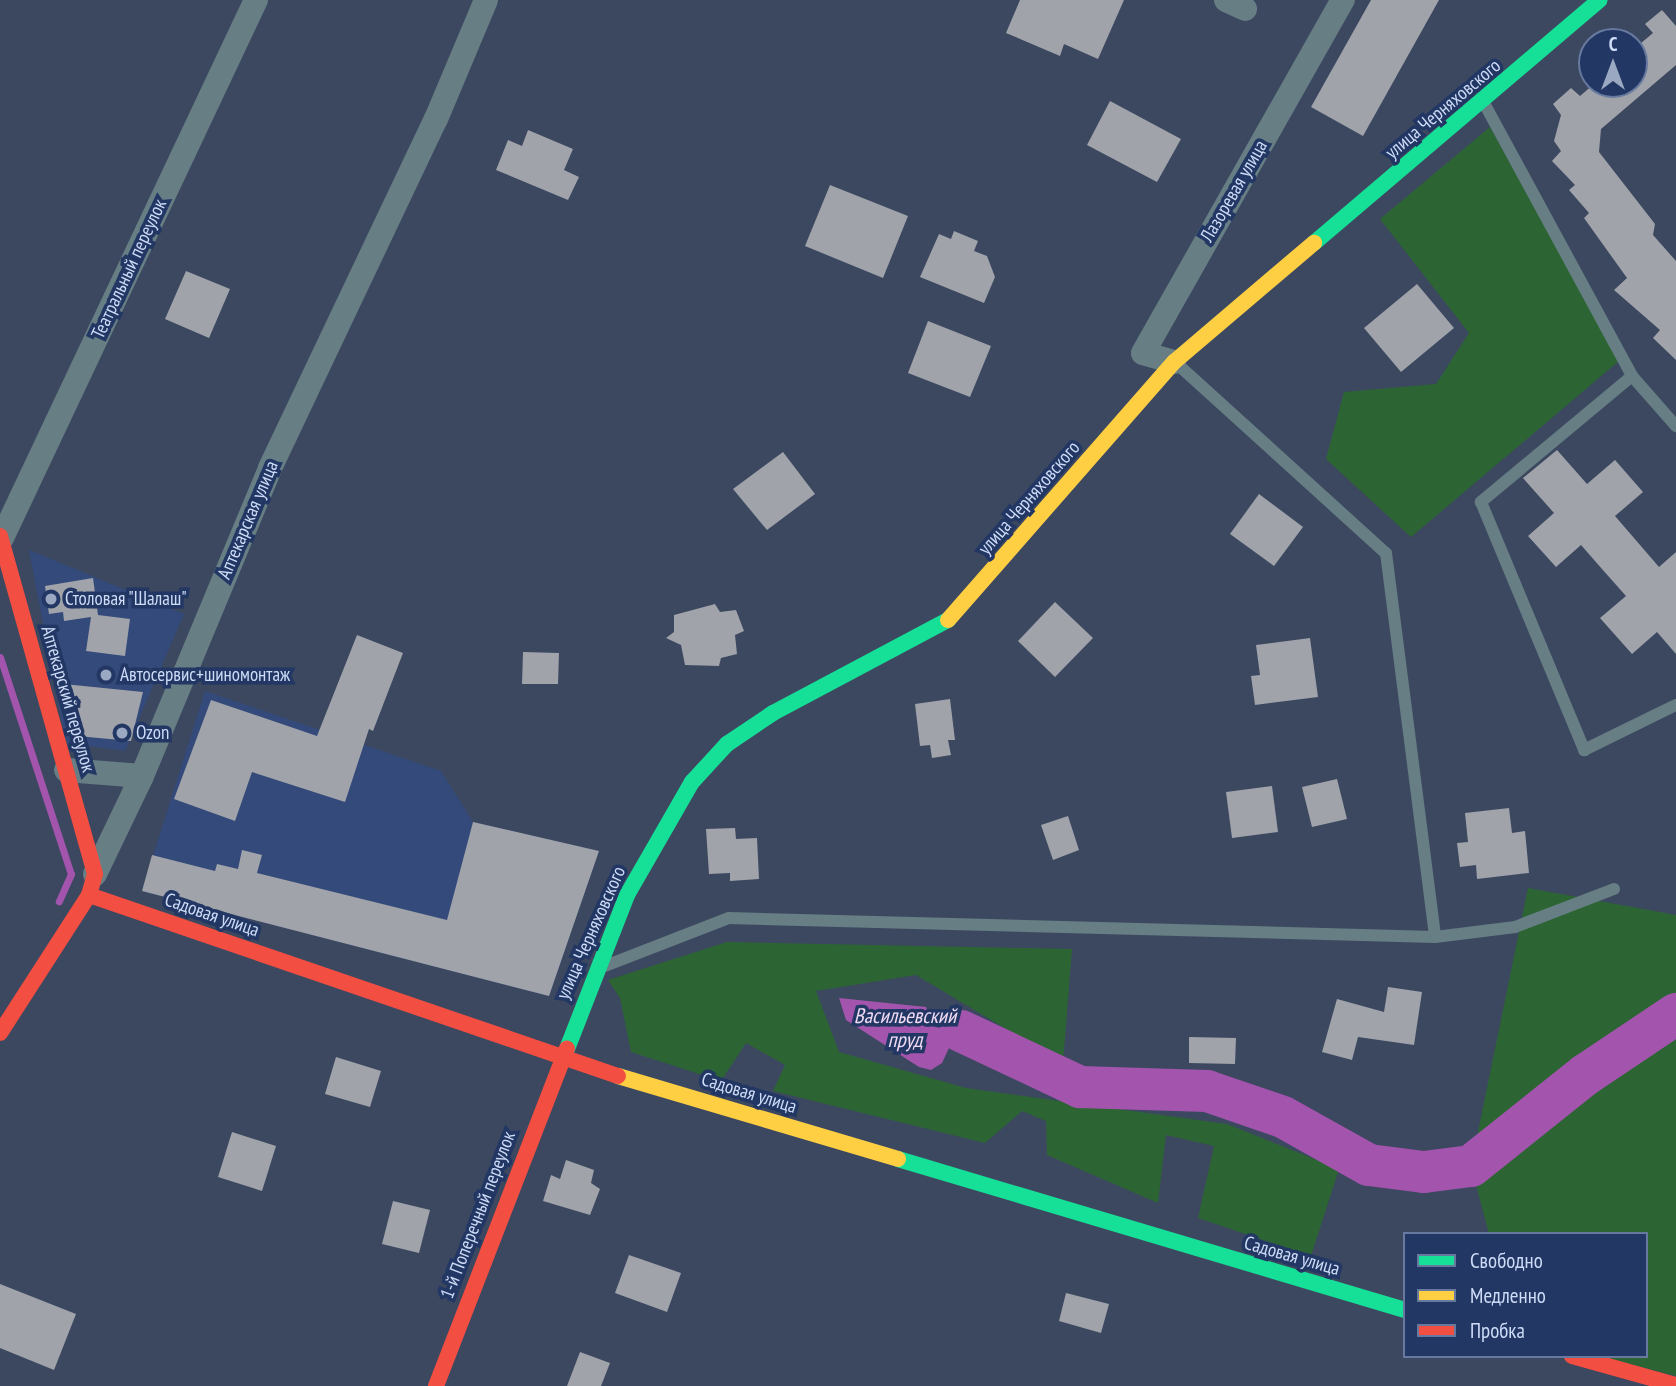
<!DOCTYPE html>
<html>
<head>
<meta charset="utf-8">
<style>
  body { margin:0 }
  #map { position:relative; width:1676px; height:1386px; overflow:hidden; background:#3c4860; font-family:"PT Sans Narrow",sans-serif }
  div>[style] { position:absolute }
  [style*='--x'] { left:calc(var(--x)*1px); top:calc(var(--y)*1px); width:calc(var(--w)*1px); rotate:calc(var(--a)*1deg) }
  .built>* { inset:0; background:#334a7a }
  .green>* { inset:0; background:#2c6533 }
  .water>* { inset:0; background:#a354ad }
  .stream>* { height:7px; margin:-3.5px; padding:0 3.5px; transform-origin:3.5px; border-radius:3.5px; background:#a354ad }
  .river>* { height:42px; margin:-21px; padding:0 21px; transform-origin:21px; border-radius:21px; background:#a354ad }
  .building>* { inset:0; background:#a0a3aa }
  .lane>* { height:12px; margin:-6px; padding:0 6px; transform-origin:6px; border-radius:6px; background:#667e84 }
  .street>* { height:24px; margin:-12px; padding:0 12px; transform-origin:12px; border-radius:12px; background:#667e84 }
  .fast>* { height:16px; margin:-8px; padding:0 8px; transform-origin:8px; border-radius:8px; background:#16e098 }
  .slow>* { height:16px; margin:-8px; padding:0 8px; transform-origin:8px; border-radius:8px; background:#ffcf43 }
  .jam>* { height:16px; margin:-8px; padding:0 8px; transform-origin:8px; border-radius:8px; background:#f24e42 }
  .dots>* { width:19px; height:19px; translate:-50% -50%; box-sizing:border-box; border:4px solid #233764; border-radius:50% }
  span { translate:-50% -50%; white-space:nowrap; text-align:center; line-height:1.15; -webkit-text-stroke:7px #233764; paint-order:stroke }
  .street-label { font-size:19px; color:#cedcf7 }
  .poi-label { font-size:19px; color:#cedcf7 }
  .left { translate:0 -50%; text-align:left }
  .water-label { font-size:21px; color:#f1dbf3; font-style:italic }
  .legend { position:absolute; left:1403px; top:1232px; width:245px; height:126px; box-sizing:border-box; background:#233764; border:2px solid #67799f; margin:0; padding:9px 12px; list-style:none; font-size:21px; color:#cedcf7 }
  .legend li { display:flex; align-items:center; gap:14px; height:35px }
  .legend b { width:35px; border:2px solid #67799f }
  .north { position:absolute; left:1578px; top:28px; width:70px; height:70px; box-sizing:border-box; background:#233764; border:2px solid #67799f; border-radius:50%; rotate:0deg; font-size:19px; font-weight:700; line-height:28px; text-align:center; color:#cedcf7 }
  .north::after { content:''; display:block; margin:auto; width:24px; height:32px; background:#9ba8c2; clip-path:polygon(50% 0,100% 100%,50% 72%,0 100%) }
</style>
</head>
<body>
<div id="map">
  <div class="built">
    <div style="clip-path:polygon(29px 550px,184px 614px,125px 751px,66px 743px)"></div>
    <div style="clip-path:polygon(205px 691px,441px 771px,473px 822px,599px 851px,549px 996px,142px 891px)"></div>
  </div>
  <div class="green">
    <div style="clip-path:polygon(1490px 127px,1619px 361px,1411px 537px,1326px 459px,1344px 392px,1436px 384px,1469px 333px,1380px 219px)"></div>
    <div style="clip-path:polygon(1528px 888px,1676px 915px,1676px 1376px,1599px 1356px,1646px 1356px,1646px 1234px,1489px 1234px,1471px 1166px)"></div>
    <div style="clip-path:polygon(727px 942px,1072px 949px,1063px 1063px,916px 975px,816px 991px,839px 1052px,966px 1088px,1227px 1124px,1339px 1169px,1311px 1256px,1198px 1218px,1214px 1146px,1166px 1135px,1158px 1203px,1047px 1155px,1046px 1121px,1022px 1111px,985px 1143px,773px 1091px,785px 1065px,746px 1043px,721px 1081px,631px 1052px,620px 998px,608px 980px)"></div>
  </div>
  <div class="water">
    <div style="clip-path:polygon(839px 998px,926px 1007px,935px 1027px,961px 1031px,966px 1050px,949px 1048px,942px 1063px,931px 1070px,919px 1067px,846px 1020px)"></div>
  </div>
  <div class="stream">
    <div style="--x:0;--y:657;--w:228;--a:71.9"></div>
    <div style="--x:71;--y:874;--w:30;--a:114"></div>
  </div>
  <div class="river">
    <div style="--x:961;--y:1031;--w:132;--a:25.2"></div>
    <div style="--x:1080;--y:1087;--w:127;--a:1.8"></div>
    <div style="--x:1207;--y:1091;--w:80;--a:18.9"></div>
    <div style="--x:1283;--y:1117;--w:98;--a:29.2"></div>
    <div style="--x:1369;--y:1165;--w:55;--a:7.3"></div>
    <div style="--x:1424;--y:1172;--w:47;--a:-7.3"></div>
    <div style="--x:1471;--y:1166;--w:146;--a:-38.6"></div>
    <div style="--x:1585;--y:1075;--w:110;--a:-33.8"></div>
  </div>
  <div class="building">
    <div style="clip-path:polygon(1020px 0,1124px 0,1098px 59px,1064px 44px,1060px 56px,1006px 33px)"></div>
    <div style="clip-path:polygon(1371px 0,1439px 0,1363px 136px,1311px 107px)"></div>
    <div style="clip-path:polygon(1662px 10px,1676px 26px,1676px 65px,1601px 129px,1599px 152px,1655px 224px,1653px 235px,1676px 261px,1676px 360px,1653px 338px,1660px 330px,1614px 290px,1627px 278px,1584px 218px,1589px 213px,1569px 190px,1575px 185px,1552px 161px,1561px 151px,1554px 141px,1561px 115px,1553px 104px,1571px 88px,1580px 96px,1594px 84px,1634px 84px,1634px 49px,1653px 33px,1645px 24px)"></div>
    <div style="clip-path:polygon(1110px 101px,1181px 139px,1157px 182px,1087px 145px)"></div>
    <div style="clip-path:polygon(528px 130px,573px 149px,564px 170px,579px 177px,568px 200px,496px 170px,508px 140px,522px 146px)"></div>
    <div style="clip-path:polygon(830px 185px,908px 216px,883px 278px,805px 246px)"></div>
    <div style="clip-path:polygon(954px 231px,978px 241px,974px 251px,987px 256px,995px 277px,984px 303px,920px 277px,939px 234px,951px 239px)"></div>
    <div style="clip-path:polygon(186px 271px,230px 289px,209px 338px,165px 319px)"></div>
    <div style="clip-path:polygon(1417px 284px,1454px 328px,1401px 372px,1364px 328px)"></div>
    <div style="clip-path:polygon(928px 321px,991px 346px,970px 397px,908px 373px)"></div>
    <div style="clip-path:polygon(1557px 450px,1587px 484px,1615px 460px,1643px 492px,1615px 516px,1659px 567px,1676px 552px,1676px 654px,1657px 632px,1632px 654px,1600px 618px,1626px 596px,1602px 569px,1581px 545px,1556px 567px,1528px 536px,1554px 513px,1523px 478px)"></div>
    <div style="clip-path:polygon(783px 452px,815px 494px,767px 530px,733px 489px)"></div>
    <div style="clip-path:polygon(1259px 494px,1303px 527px,1274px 566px,1230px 534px)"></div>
    <div style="clip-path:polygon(93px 578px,98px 615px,130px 619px,125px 656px,86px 651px,91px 617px,64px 621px,63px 612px,49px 614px,45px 586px)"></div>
    <div style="clip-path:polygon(1055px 602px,1093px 638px,1055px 677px,1018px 641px)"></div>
    <div style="clip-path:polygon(715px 604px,720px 612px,736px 610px,744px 631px,735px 635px,737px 654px,721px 658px,719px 666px,685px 665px,681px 645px,666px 638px,674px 632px,674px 615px)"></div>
    <div style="clip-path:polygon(357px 635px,403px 653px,373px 731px,369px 729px,345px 802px,252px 772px,235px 821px,174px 799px,211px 700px,317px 736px)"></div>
    <div style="clip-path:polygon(1310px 638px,1318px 697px,1255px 705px,1251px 676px,1260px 675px,1256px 645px)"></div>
    <div style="clip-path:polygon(523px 652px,559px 653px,558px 684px,522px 684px)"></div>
    <div style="clip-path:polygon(64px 684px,143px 692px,131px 741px,77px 736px)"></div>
    <div style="clip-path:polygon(950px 699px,955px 740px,948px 740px,951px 755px,932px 758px,930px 745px,920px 746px,915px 704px)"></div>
    <div style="clip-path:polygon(1337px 779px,1347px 819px,1312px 827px,1302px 787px)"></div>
    <div style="clip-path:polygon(1272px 786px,1278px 832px,1232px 838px,1226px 792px)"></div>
    <div style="clip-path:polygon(1509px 808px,1512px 833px,1525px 831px,1529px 873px,1477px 879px,1476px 865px,1460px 867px,1457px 843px,1468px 842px,1465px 813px)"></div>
    <div style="clip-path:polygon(1068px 816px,1079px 850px,1053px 860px,1041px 825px)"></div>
    <div style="clip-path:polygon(473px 822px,599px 851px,549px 996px,142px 891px,152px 855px,215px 871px,217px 864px,238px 869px,242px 850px,262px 855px,257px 873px,447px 920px)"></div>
    <div style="clip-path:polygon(735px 828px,736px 839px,757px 838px,759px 879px,730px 881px,730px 873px,709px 874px,706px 829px)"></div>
    <div style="clip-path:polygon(1388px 987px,1422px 992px,1414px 1045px,1358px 1037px,1352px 1060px,1322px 1052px,1337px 999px,1384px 1012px)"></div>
    <div style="clip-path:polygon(1189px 1037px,1236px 1038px,1235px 1064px,1189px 1063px)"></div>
    <div style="clip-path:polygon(336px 1057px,381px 1071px,370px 1107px,325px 1094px)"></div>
    <div style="clip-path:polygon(232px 1132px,276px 1146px,262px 1191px,218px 1177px)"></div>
    <div style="clip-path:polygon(566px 1160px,594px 1170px,591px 1183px,600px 1189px,590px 1215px,543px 1201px,551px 1175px,560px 1179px)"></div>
    <div style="clip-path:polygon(393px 1201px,430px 1210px,419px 1253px,382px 1244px)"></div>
    <div style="clip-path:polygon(629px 1255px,681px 1273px,667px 1312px,615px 1293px)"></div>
    <div style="clip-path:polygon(0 1284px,76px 1314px,54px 1370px,0 1348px)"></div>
    <div style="clip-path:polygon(1066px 1293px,1109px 1304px,1101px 1333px,1059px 1321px)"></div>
    <div style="clip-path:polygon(580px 1352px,610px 1363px,601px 1386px,567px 1386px)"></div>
  </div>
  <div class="lane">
    <div style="--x:1484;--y:103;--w:311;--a:61.5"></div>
    <div style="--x:1632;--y:376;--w:67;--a:48.7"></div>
    <div style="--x:1175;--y:362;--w:285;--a:42.2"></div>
    <div style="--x:1386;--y:553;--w:387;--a:82.7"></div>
    <div style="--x:1632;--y:376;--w:197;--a:140.2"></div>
    <div style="--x:1481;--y:502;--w:269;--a:67.4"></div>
    <div style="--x:1584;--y:750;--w:102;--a:-26.1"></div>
    <div style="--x:605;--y:966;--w:133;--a:-21.2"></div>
    <div style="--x:729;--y:918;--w:706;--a:1.54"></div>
    <div style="--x:1435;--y:937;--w:81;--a:-7.1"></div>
    <div style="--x:1515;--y:927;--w:106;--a:-21"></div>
  </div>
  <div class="street">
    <div style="--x:1226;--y:0;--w:21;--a:25"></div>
    <div style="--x:1174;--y:362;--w:32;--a:-164"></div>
    <div style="--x:1143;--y:353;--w:406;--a:-60.5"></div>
    <div style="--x:2;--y:538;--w:595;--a:-64.73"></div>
    <div style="--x:66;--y:770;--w:76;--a:4.5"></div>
    <div style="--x:95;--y:874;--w:109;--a:-64.4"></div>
    <div style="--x:142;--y:776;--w:334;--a:-67.4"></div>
    <div style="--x:270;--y:468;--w:386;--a:-64.6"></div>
    <div style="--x:436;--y:119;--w:129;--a:-67.2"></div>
  </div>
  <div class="fast">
    <div style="--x:1314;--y:243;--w:375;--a:-40.4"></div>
    <div style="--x:567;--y:1049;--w:165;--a:-68.7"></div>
    <div style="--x:627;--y:895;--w:130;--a:-60.1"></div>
    <div style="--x:692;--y:782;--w:52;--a:-47.4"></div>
    <div style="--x:727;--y:744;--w:55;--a:-34"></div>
    <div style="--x:773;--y:713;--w:198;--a:-28"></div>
    <div style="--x:898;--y:1159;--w:529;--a:16.59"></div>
  </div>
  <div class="slow">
    <div style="--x:948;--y:620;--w:343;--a:-48.8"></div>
    <div style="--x:1174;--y:362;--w:184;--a:-40.4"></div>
    <div style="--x:618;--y:1076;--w:292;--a:16.5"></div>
  </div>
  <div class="jam">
    <div style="--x:0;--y:536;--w:351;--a:74.3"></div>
    <div style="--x:95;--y:874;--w:22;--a:106"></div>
    <div style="--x:89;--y:895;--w:164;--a:122.8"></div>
    <div style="--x:89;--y:895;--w:559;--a:18.89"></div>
    <div style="--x:1572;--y:1356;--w:108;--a:15.6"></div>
    <div style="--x:436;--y:1386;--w:362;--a:-68.8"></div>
  </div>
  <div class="dots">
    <div style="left:51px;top:599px;background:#9ba8c2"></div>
    <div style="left:106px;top:675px;background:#9ba8c2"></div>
    <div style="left:122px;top:733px;background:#9ba8c2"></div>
  </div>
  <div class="street-label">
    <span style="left:1443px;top:109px;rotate:-40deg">улица Черняховского</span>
    <span style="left:1234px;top:191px;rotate:-60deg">Лазоревая улица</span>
    <span style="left:129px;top:269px;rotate:-65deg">Театральный переулок</span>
    <span style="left:1029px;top:498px;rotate:-49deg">улица Черняховского</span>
    <span style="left:248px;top:520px;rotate:-67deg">Аптекарская улица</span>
    <span style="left:68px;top:699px;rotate:74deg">Аптекарский переулок</span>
    <span style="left:212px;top:915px;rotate:19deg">Садовая улица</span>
    <span style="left:591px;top:933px;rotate:-66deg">улица Черняховского</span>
    <span style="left:749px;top:1093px;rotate:17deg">Садовая улица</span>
    <span style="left:478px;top:1215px;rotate:-69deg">1-й Поперечный переулок</span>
    <span style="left:1292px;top:1256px;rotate:16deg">Садовая улица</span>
  </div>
  <div class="poi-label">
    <span class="left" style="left:65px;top:599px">Столовая "Шалаш"</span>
    <span class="left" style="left:120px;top:675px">Автосервис+шиномонтаж</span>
    <span class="left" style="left:136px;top:733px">Ozon</span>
  </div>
  <div class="water-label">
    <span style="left:905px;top:1028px">Васильевский<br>пруд</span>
  </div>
  <ul class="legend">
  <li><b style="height:9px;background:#16e098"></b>Свободно</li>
  <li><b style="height:9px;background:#ffcf43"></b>Медленно</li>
  <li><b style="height:9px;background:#f24e42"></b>Пробка</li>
  </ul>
  <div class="north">С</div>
</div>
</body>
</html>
